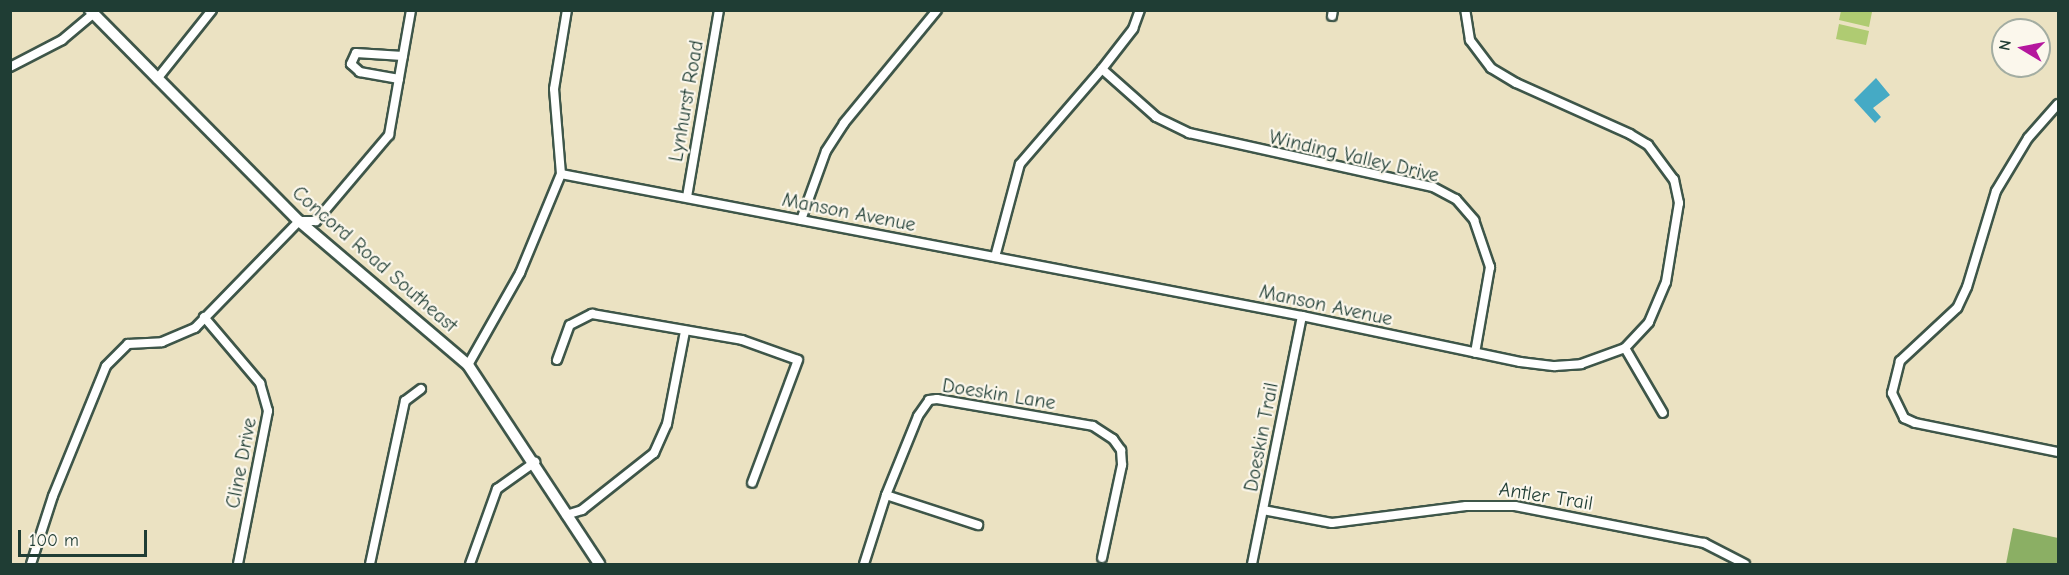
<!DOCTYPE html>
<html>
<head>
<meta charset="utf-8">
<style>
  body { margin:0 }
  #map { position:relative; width:2069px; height:575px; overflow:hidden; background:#ebe2c2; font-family:"Comic Neue",sans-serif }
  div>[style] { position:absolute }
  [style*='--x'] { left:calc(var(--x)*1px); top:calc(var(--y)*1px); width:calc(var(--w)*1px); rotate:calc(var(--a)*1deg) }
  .green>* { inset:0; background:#afcb72 }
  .forest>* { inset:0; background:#8baf64 }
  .water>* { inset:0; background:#45aac5 }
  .roads { filter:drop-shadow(2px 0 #3e5649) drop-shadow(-2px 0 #3e5649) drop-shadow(0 2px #3e5649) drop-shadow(0 -2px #3e5649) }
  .minor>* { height:8px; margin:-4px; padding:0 4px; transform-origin:4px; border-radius:4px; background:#fff }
  .tertiary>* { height:10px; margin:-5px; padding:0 5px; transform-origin:5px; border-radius:5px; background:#fff }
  span { translate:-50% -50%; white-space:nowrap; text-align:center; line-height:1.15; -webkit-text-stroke:4.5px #fbf7ec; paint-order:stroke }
  .street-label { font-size:20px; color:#1f3d34 }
  .frame { position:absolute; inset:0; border:12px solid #1f3d34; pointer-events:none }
  .north { position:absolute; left:1991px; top:18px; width:60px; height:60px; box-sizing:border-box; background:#fbf7ec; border:2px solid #a3ada2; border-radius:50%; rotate:280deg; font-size:16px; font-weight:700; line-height:24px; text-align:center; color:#1f3d34 }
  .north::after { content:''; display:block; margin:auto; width:21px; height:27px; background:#b5179e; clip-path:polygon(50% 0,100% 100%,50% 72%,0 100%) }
  .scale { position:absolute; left:18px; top:530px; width:129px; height:27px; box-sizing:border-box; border:3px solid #1f3d34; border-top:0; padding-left:8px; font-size:18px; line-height:21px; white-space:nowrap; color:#1f3d34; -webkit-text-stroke:4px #fbf7ec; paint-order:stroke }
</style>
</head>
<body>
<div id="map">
  <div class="green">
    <div style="clip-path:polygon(1841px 11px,1872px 12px,1869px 27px,1839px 20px)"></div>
    <div style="clip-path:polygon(1839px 24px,1869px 31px,1866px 45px,1836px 39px)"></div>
  </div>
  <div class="forest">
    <div style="clip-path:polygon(2013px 528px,2058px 538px,2058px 564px,2006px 564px)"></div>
  </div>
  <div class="water">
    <div style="clip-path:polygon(1876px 78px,1890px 95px,1873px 108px,1881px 117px,1875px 123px,1854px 100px)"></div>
  </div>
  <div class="roads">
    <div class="minor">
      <div style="--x:1332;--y:16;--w:6;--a:-81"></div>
      <div style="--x:10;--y:67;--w:59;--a:-27.4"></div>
      <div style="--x:62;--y:40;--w:40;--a:-40"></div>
      <div style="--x:1102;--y:69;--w:72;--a:41.6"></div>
      <div style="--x:1156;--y:117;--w:37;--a:26"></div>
      <div style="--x:1189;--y:133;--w:250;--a:12.5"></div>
      <div style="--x:1433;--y:187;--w:26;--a:28"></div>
      <div style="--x:1456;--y:199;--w:28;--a:49"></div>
      <div style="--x:1474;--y:220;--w:50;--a:71.2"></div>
      <div style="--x:1490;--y:267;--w:87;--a:99.9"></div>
      <div style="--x:157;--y:79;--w:88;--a:-51.4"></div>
      <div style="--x:399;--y:79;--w:40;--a:-170"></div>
      <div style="--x:360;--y:72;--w:12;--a:-138"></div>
      <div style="--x:351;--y:64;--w:12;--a:-66"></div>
      <div style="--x:356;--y:53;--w:47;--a:3.7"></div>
      <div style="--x:2058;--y:104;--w:45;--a:131.4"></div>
      <div style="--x:2028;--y:138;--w:62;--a:121.1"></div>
      <div style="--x:1996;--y:191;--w:100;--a:106.8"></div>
      <div style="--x:1967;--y:287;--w:23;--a:115"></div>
      <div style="--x:1957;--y:308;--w:78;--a:137.1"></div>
      <div style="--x:1900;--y:361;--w:33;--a:104"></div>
      <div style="--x:1892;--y:393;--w:28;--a:64"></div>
      <div style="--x:1904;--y:418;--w:12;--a:24"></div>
      <div style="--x:1915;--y:423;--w:146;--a:11.5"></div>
      <div style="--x:561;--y:174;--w:754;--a:10.85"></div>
      <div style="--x:1302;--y:316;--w:223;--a:11.9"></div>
      <div style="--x:1520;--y:362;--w:35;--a:7"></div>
      <div style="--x:1555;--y:366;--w:26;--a:-4"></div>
      <div style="--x:1581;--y:364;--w:47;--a:-20"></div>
      <div style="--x:1625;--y:348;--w:35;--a:-47"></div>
      <div style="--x:1649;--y:322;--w:43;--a:-67"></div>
      <div style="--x:1666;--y:282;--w:80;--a:-80.7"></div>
      <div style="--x:1679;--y:203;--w:24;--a:-102"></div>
      <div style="--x:1674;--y:180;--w:44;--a:-126.6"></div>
      <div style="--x:1648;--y:145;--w:21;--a:-149"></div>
      <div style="--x:1630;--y:134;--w:125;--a:-155.9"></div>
      <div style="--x:1516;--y:83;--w:29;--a:-149"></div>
      <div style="--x:1491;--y:68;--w:35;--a:-127"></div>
      <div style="--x:1470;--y:40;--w:30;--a:-99"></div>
      <div style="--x:687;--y:197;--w:190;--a:-80.3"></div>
      <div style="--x:801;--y:220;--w:73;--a:-70.1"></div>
      <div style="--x:826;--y:151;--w:33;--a:-57"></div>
      <div style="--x:844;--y:123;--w:146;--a:-50.5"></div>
      <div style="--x:995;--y:257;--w:96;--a:-75"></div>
      <div style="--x:1020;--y:164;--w:125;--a:-49.2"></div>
      <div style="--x:1102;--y:69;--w:51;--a:-52.2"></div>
      <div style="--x:1133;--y:29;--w:20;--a:-70"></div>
      <div style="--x:204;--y:317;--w:87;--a:49.7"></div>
      <div style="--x:260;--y:383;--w:29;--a:74"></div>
      <div style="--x:268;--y:411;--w:156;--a:101.1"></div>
      <div style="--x:1625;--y:348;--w:75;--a:59.7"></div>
      <div style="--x:557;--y:360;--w:37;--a:-70"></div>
      <div style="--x:570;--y:325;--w:25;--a:-27"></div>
      <div style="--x:592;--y:314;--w:152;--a:9.8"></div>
      <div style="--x:742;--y:340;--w:59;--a:19.7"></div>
      <div style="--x:798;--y:360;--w:131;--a:110.5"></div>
      <div style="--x:468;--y:365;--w:106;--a:-60.5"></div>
      <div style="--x:520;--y:273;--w:107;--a:-67.5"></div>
      <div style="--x:561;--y:174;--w:85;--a:-94.7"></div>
      <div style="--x:554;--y:89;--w:80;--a:-80.7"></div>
      <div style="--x:886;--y:495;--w:97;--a:18.1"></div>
      <div style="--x:1263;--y:510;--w:70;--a:10.7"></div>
      <div style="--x:1332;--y:523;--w:135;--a:-7.2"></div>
      <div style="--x:1466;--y:506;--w:49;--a:0"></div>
      <div style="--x:1515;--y:506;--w:193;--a:11.1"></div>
      <div style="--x:1704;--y:543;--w:46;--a:27.1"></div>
      <div style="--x:566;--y:515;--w:17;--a:-17"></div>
      <div style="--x:582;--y:510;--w:92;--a:-38.4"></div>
      <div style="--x:654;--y:453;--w:32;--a:-66"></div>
      <div style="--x:667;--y:424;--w:95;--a:-79"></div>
      <div style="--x:31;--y:564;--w:71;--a:-72.1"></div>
      <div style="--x:53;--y:496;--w:140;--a:-67.8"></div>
      <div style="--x:106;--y:366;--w:31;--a:-45"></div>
      <div style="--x:128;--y:344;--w:34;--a:-3"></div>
      <div style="--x:162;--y:342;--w:36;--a:-23"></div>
      <div style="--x:195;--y:328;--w:149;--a:-45.8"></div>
      <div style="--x:299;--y:221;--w:17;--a:0"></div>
      <div style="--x:316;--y:221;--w:113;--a:-49.7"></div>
      <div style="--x:389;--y:135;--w:127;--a:-80"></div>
      <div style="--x:370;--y:564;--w:167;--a:-77.9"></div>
      <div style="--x:405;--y:401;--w:20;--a:-37"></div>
      <div style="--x:470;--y:564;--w:80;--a:-70.2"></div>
      <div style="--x:497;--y:489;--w:47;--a:-35.4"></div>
      <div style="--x:864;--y:564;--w:72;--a:-72.3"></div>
      <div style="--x:886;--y:495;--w:85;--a:-67.9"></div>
      <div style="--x:918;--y:416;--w:19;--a:-55"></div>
      <div style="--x:929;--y:400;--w:8;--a:-7"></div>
      <div style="--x:937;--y:399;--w:158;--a:9.8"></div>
      <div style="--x:1093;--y:426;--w:24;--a:33"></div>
      <div style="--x:1113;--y:439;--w:14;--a:54"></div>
      <div style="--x:1121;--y:450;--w:15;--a:86"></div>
      <div style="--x:1122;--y:465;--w:95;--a:102.1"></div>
      <div style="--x:1252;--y:564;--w:253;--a:-78.6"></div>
    </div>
    <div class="tertiary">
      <div style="--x:90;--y:10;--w:297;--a:45.3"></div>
      <div style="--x:299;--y:221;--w:222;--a:40.4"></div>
      <div style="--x:468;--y:365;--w:238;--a:56.6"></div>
    </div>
  </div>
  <div class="street-label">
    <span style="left:686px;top:101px;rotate:-80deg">Lynhurst Road</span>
    <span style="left:1354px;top:156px;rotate:13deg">Winding Valley Drive</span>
    <span style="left:849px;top:212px;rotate:11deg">Manson Avenue</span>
    <span style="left:375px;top:259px;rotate:41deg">Concord Road Southeast</span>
    <span style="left:1326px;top:305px;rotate:12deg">Manson Avenue</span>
    <span style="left:999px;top:394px;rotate:9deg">Doeskin Lane</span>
    <span style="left:1261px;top:437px;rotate:-79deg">Doeskin Trail</span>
    <span style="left:241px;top:463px;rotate:-79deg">Cline Drive</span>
    <span style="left:1546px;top:496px;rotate:9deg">Antler Trail</span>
  </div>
  <div class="frame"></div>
  <div class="north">N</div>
  <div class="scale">100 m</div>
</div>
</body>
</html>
